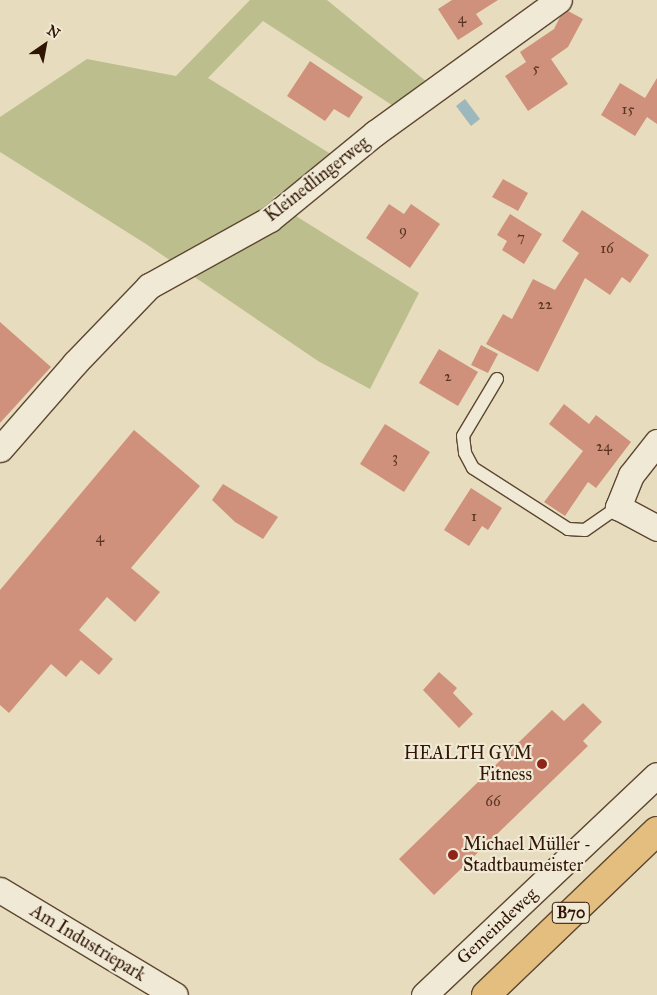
<!DOCTYPE html>
<html>
<head>
<meta charset="utf-8">
<style>
  body { margin:0 }
  #map { position:relative; width:657px; height:995px; overflow:hidden; background:#e7ddbe; font-family:"IM FELL Great Primer",serif }
  div>[style] { position:absolute }
  [style*='--x'] { left:calc(var(--x)*1px); top:calc(var(--y)*1px); width:calc(var(--w)*1px); rotate:calc(var(--a)*1deg) }
  .green>* { inset:0; background:#bcbf8d }
  .water>* { inset:0; background:#9db8bd }
  .building>* { inset:0; background:#d0917c }
  .roads { filter:drop-shadow(1px 0 #5e4732) drop-shadow(-1px 0 #5e4732) drop-shadow(0 1px #5e4732) drop-shadow(0 -1px #5e4732) }
  .lane>* { height:12px; margin:-6px; padding:0 6px; transform-origin:6px; border-radius:6px; background:#efe9d5 }
  .street>* { height:25px; margin:-12.5px; padding:0 12.5px; transform-origin:12.5px; border-radius:12.5px; background:#efe9d5 }
  .primary>* { height:28px; margin:-14px; padding:0 14px; transform-origin:14px; border-radius:14px; background:#e4be7f }
  .dots>* { width:14px; height:14px; translate:-50% -50%; box-sizing:border-box; border:2px solid #efe9d5; border-radius:50% }
  span { translate:-50% -50%; white-space:nowrap; text-align:center; line-height:1.15; -webkit-text-stroke:4.5px #efe9d5; paint-order:stroke }
  .number-label { font-size:15px; color:#593422 }
  .number-label span { -webkit-text-stroke-width:0 }
  .shield-label span { padding:1px 4px; background:#efe9d5; border:1px solid; border-radius:4px; -webkit-text-stroke-width:0 }
  .shield-label { font-size:16px; color:#311504; font-weight:700 }
  .street-label { font-size:18px; color:#311504 }
  .poi-label { font-size:18px; color:#311504 }
  .right { translate:-100% -50%; text-align:right }
  .left { translate:0 -50%; text-align:left }
  .north { position:absolute; left:20px; top:20px; width:50px; height:50px; -webkit-text-stroke:4px #efe9d5; paint-order:stroke; rotate:33deg; font-size:14px; font-weight:700; line-height:20px; text-align:center; color:#311504 }
  .north::after { content:''; display:block; margin:auto; width:18px; height:22px; background:#311504; clip-path:polygon(50% 0,100% 100%,50% 72%,0 100%) }
</style>
</head>
<body>
<div id="map">
  <div class="green">
    <div style="clip-path:polygon(250px 0,327px 0,433px 87px,401px 111px,263px 21px,208px 78px,334px 156px,273px 198px,296px 216px,419px 293px,370px 389px,318px 361px,146px 244px,0 152px,0 117px,87px 59px,176px 76px)"></div>
  </div>
  <div class="water">
    <div style="clip-path:polygon(465px 99px,480px 119px,471px 126px,456px 106px)"></div>
  </div>
  <div class="building">
    <div style="clip-path:polygon(452px 0,498px 0,476px 14px,483px 24px,458px 40px,438px 9px)"></div>
    <div style="clip-path:polygon(568px 11px,583px 19px,568px 47px,551px 59px,568px 84px,528px 111px,505px 76px,526px 62px,520px 52px,554px 29px,560px 17px)"></div>
    <div style="clip-path:polygon(310px 61px,363px 97px,349px 118px,334px 109px,325px 121px,287px 96px)"></div>
    <div style="clip-path:polygon(657px 78px,657px 124px,647px 117px,635px 136px,601px 115px,620px 83px,645px 98px)"></div>
    <div style="clip-path:polygon(503px 179px,528px 193px,518px 211px,492px 197px)"></div>
    <div style="clip-path:polygon(389px 204px,404px 214px,411px 204px,440px 224px,410px 268px,366px 238px)"></div>
    <div style="clip-path:polygon(582px 210px,649px 255px,630px 283px,622px 277px,610px 295px,585px 278px,538px 372px,486px 344px,503px 314px,512px 319px,533px 279px,555px 290px,579px 253px,562px 241px)"></div>
    <div style="clip-path:polygon(510px 214px,542px 234px,524px 264px,502px 250px,507px 241px,497px 235px)"></div>
    <div style="clip-path:polygon(0 322px,51px 367px,0 423px)"></div>
    <div style="clip-path:polygon(481px 345px,498px 354px,488px 373px,471px 365px)"></div>
    <div style="clip-path:polygon(439px 349px,478px 372px,458px 406px,419px 383px)"></div>
    <div style="clip-path:polygon(564px 404px,589px 424px,596px 415px,631px 442px,596px 488px,588px 482px,565px 516px,544px 502px,583px 451px,549px 424px)"></div>
    <div style="clip-path:polygon(385px 424px,430px 452px,404px 492px,360px 464px)"></div>
    <div style="clip-path:polygon(134px 430px,200px 486px,131px 568px,160px 592px,135px 622px,107px 597px,79px 630px,113px 659px,99px 675px,81px 660px,66px 677px,51px 664px,9px 713px,0 705px,0 590px)"></div>
    <div style="clip-path:polygon(223px 484px,278px 517px,263px 539px,235px 522px,212px 500px)"></div>
    <div style="clip-path:polygon(471px 488px,502px 508px,488px 530px,482px 526px,469px 546px,444px 530px)"></div>
    <div style="clip-path:polygon(439px 672px,457px 688px,453px 693px,473px 714px,459px 728px,423px 690px)"></div>
    <div style="clip-path:polygon(583px 703px,602px 722px,583px 741px,588px 746px,434px 895px,399px 859px,552px 710px,564px 721px)"></div>
  </div>
  <div class="roads">
    <div class="lane">
      <div style="--x:497;--y:379;--w:66;--a:120.8"></div>
      <div style="--x:463;--y:436;--w:17;--a:83"></div>
      <div style="--x:465;--y:453;--w:17;--a:62"></div>
      <div style="--x:473;--y:468;--w:113;--a:32.7"></div>
      <div style="--x:568;--y:529;--w:17;--a:3"></div>
      <div style="--x:585;--y:530;--w:40;--a:-34.9"></div>
    </div>
    <div class="street">
      <div style="--x:657;--y:442;--w:42;--a:128.2"></div>
      <div style="--x:631;--y:475;--w:35;--a:112"></div>
      <div style="--x:618;--y:507;--w:44;--a:28.3"></div>
      <div style="--x:0;--y:449;--w:114;--a:-48.9"></div>
      <div style="--x:75;--y:363;--w:107;--a:-46.1"></div>
      <div style="--x:149;--y:286;--w:138;--a:-29"></div>
      <div style="--x:270;--y:219;--w:136;--a:-39.3"></div>
      <div style="--x:375;--y:133;--w:227;--a:-35.9"></div>
      <div style="--x:0;--y:890;--w:204;--a:31"></div>
      <div style="--x:424;--y:995;--w:320;--a:-43.4"></div>
    </div>
    <div class="primary">
      <div style="--x:486;--y:995;--w:237;--a:-43.8"></div>
    </div>
  </div>
  <div class="dots">
    <div style="left:542px;top:764px;background:#8f2418"></div>
    <div style="left:453px;top:855px;background:#8f2418"></div>
  </div>
  <div class="number-label">
    <span style="left:462px;top:19px">4</span>
    <span style="left:536px;top:69px">5</span>
    <span style="left:628px;top:110px">15</span>
    <span style="left:403px;top:231px">9</span>
    <span style="left:521px;top:238px">7</span>
    <span style="left:607px;top:249px">16</span>
    <span style="left:545px;top:305px">22</span>
    <span style="left:448px;top:377px">2</span>
    <span style="left:604px;top:447px">24</span>
    <span style="left:395px;top:458px">3</span>
    <span style="left:474px;top:517px">1</span>
    <span style="left:100px;top:538px">4</span>
    <span style="left:493px;top:802px">66</span>
  </div>
  <div class="shield-label">
    <span style="left:571px;top:913px">B70</span>
  </div>
  <div class="street-label">
    <span style="left:317px;top:179px;rotate:-38deg">Kleinedlingerweg</span>
    <span style="left:497px;top:926px;rotate:-43deg">Gemeindeweg</span>
    <span style="left:88px;top:943px;rotate:31deg">Am Industriepark</span>
  </div>
  <div class="poi-label">
    <span class="right" style="left:532px;top:764px">HEALTH GYM<br>Fitness</span>
    <span class="left" style="left:463px;top:855px">Michael Müller -<br>Stadtbaumeister</span>
  </div>
  <div class="north">N</div>
</div>
</body>
</html>
